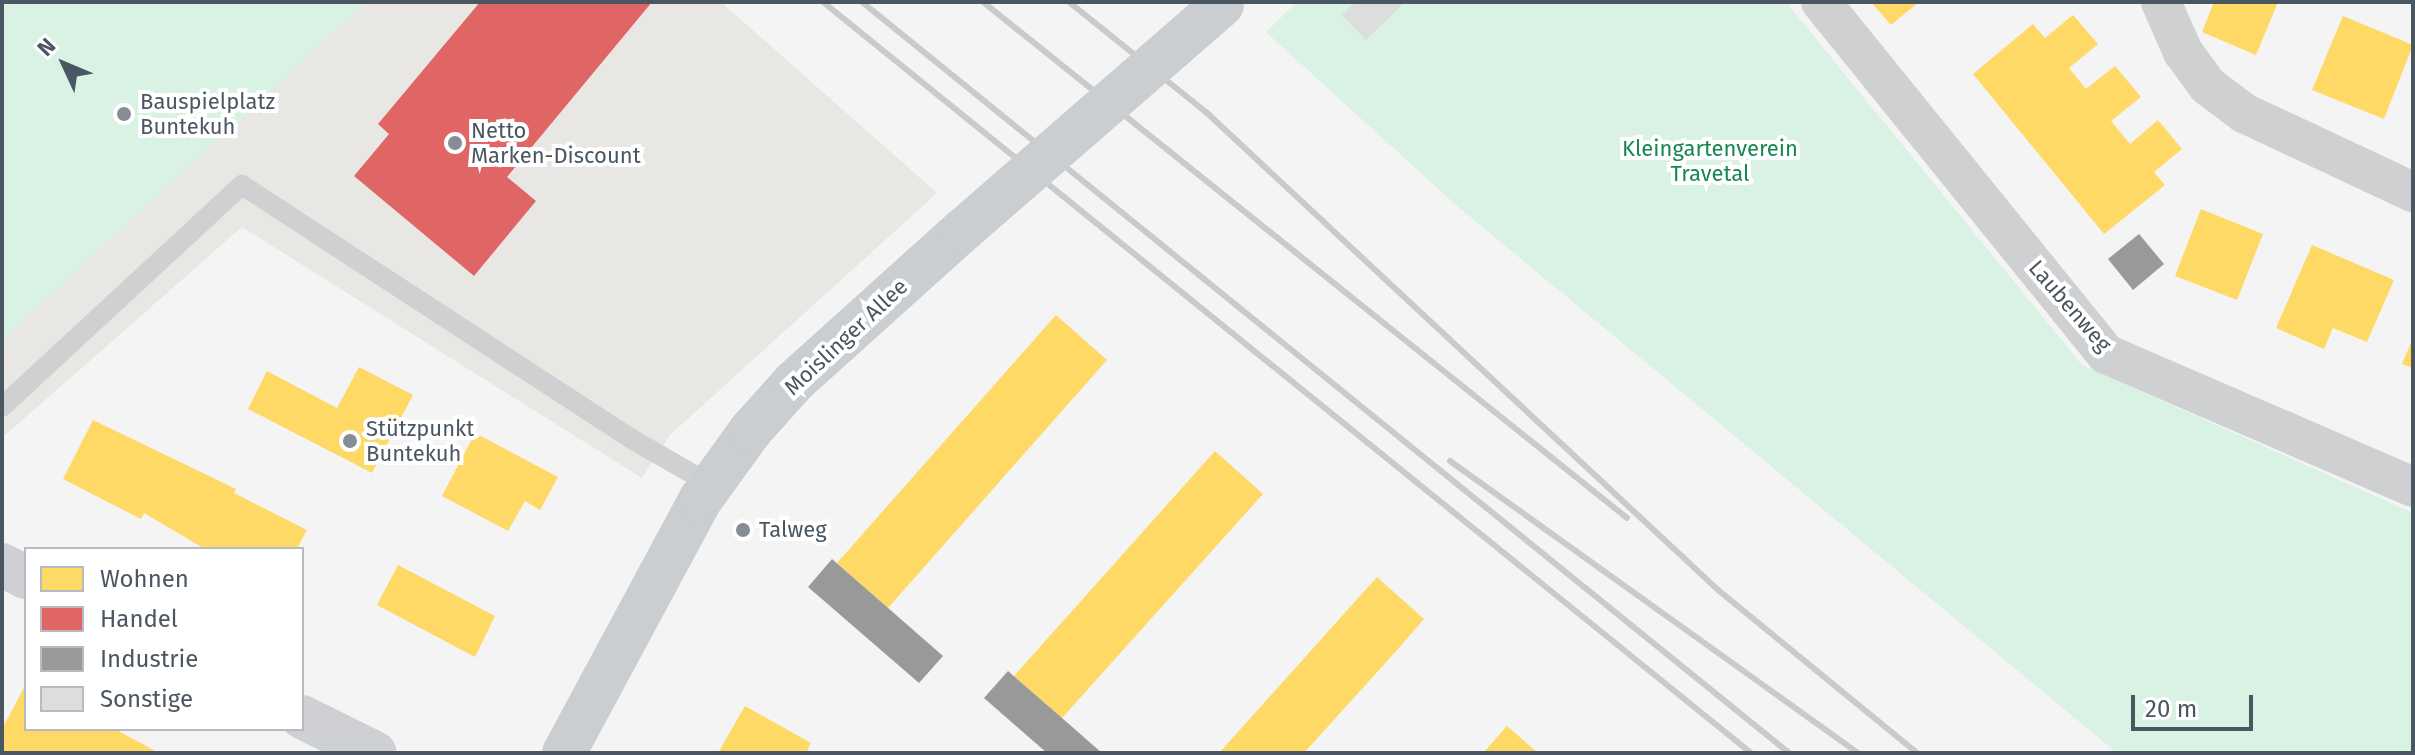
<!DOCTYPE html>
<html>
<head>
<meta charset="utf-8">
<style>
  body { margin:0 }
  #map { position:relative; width:2415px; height:755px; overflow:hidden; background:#f4f4f4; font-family:"Fira Sans",sans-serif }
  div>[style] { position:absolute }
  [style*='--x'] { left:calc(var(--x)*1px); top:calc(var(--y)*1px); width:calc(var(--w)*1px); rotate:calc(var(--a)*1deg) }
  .commercial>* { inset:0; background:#e8e7e3 }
  .green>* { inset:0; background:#d9f2e3 }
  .homes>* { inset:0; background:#ffd966 }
  .shops>* { inset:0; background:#e06666 }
  .industry>* { inset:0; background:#999 }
  .building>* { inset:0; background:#ddddde }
  .lane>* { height:20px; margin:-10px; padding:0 10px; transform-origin:10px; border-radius:10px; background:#ced0d2 }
  .street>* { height:40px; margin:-20px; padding:0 20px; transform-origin:20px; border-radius:20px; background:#ced0d2 }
  .secondary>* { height:44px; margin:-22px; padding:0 22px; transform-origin:22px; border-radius:22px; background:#ced0d4 }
  .primary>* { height:44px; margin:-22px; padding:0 22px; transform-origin:22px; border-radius:22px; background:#caced1 }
  .rail>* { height:6px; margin:-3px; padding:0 3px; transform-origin:3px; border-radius:3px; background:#c9cacc }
  .primary-bridge>* { height:44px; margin:-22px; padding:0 22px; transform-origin:22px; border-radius:22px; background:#caced1 }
  .dots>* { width:22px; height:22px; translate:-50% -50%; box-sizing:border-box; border:4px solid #fff; border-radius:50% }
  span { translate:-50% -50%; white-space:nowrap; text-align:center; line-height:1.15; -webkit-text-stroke:8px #fff; paint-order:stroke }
  .poi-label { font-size:22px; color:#4a5661 }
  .left { translate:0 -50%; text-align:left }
  .park-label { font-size:22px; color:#17864f }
  .street-label { font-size:22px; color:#4a5661 }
  .frame { position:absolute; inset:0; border:4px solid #4a5661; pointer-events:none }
  .legend { position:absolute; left:24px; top:547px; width:280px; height:184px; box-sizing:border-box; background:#fff; border:2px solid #b7bbc0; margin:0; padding:10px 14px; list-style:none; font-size:24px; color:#4a5661 }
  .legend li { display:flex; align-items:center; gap:16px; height:40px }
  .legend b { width:40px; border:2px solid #b7bbc0 }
  .north { position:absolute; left:24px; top:24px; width:80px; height:80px; -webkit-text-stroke:6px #fff; paint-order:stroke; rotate:314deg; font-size:22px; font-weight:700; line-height:32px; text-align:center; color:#4a5661 }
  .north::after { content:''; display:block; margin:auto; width:28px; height:36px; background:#4a5661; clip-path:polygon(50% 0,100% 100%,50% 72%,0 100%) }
  .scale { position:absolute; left:2131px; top:695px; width:122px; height:36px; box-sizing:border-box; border:4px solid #4a5661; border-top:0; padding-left:10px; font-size:24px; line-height:28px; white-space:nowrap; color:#4a5661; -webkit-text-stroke:6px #fff; paint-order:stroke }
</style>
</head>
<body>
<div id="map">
  <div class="commercial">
    <div style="clip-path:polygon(366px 2px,721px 2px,937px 193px,670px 435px,642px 478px,242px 227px,2px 438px,2px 340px)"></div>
  </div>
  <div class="green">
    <div style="clip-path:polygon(2px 2px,366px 2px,2px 340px)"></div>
    <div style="clip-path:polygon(1297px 2px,1786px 2px,2082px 365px,2413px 513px,2413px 753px,2117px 753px,1456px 205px,1266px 32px)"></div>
  </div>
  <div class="homes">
    <div style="clip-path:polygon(1871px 2px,1919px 2px,1891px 25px)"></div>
    <div style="clip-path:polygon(2214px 2px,2278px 2px,2256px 55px,2202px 32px)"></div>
    <div style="clip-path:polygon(2073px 15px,2098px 44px,2069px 68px,2086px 89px,2115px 66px,2141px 97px,2111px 121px,2130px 144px,2158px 120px,2182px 149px,2154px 172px,2165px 185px,2104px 234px,1973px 74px,2033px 24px,2045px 38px)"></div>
    <div style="clip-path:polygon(2343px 16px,2413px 45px,2384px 119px,2312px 90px)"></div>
    <div style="clip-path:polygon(2201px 209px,2263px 234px,2237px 300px,2175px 276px)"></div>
    <div style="clip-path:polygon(2312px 245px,2394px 280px,2367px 342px,2333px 328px,2324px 349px,2276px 328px)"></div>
    <div style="clip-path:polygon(1056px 315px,1107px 360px,888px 608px,837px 563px)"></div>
    <div style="clip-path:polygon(2413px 338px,2413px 368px,2402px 364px)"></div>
    <div style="clip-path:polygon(359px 367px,413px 395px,372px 473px,248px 409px,267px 371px,337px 408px)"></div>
    <div style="clip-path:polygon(93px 420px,236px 489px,234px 493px,307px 530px,297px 549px,205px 549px,144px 513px,141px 519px,63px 479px)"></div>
    <div style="clip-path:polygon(475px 433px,558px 477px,540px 510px,525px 501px,508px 531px,442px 496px)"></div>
    <div style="clip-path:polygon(1215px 451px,1263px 494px,1062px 718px,1014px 676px)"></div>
    <div style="clip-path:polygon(398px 565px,495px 616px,475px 657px,377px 605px)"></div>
    <div style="clip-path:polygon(1377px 577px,1424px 619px,1397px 650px,1304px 753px,1219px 753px)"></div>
    <div style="clip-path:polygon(26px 684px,26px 729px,115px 729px,159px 753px,2px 753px,2px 729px)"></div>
    <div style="clip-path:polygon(745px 706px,811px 743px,806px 753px,718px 753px)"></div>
    <div style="clip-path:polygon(1507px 726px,1538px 753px,1483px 753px)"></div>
  </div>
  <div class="shops">
    <div style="clip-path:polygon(480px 2px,652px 2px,507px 177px,536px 201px,474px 276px,354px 176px,389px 134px,378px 124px)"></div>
  </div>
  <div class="industry">
    <div style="clip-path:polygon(2139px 234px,2164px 264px,2133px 290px,2108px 259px)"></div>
    <div style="clip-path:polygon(832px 559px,943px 656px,919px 683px,808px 587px)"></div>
    <div style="clip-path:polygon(1008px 671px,1062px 718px,1102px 753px,1047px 753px,984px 698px)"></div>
  </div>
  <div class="building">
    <div style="clip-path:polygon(1355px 2px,1405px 2px,1366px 40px,1342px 15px)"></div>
  </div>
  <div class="lane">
    <div style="--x:2;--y:407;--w:327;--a:-42.8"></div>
    <div style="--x:242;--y:185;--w:463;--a:33.1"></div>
    <div style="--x:630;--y:438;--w:92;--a:29.9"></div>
  </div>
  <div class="street">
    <div style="--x:1821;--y:2;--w:453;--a:51"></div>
    <div style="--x:2106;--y:354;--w:335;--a:23.4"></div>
    <div style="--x:2161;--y:2;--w:55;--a:66.3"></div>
    <div style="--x:2183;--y:52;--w:42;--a:53.7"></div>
    <div style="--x:2208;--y:86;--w:45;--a:36.9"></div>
    <div style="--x:2244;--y:113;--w:187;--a:25.1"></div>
  </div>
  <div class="secondary">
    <div style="--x:2;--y:565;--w:27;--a:27"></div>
    <div style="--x:302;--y:717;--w:81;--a:26.3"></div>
  </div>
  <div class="primary">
    <div style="--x:564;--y:753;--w:289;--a:-61.7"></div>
    <div style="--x:701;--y:499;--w:85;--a:-54.1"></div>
    <div style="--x:751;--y:430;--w:64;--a:-48.1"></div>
    <div style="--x:794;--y:382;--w:227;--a:-42"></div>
  </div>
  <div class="rail">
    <div style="--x:823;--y:2;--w:1194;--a:38.98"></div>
    <div style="--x:862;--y:2;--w:1193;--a:39.01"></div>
    <div style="--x:983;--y:2;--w:825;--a:38.7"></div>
    <div style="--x:1069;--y:2;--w:176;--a:38.8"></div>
    <div style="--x:1206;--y:112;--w:700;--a:43.03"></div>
    <div style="--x:1718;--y:590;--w:257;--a:39.3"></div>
    <div style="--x:1450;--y:461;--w:502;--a:35.59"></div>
  </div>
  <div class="primary-bridge">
    <div style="--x:963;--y:230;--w:343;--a:-41"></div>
  </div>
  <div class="dots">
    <div style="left:124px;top:114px;background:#868d94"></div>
    <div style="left:455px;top:143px;background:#868d94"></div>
    <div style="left:350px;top:441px;background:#868d94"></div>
    <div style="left:743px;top:530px;background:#868d94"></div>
  </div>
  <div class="poi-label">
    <span class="left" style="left:140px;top:114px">Bauspielplatz<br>Buntekuh</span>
    <span class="left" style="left:471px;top:143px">Netto<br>Marken-Discount</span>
    <span class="left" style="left:366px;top:441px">Stützpunkt<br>Buntekuh</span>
    <span class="left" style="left:759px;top:530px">Talweg</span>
  </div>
  <div class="park-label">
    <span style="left:1710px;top:161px">Kleingartenverein<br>Travetal</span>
  </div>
  <div class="street-label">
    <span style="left:2070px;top:306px;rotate:49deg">Laubenweg</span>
    <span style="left:846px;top:337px;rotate:-43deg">Moislinger Allee</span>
  </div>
  <div class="frame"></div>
  <ul class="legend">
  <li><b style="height:22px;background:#ffd966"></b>Wohnen</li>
  <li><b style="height:22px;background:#e06666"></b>Handel</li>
  <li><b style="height:22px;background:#999"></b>Industrie</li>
  <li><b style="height:22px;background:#ddddde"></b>Sonstige</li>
  </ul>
  <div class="north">N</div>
  <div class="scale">20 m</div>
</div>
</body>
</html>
